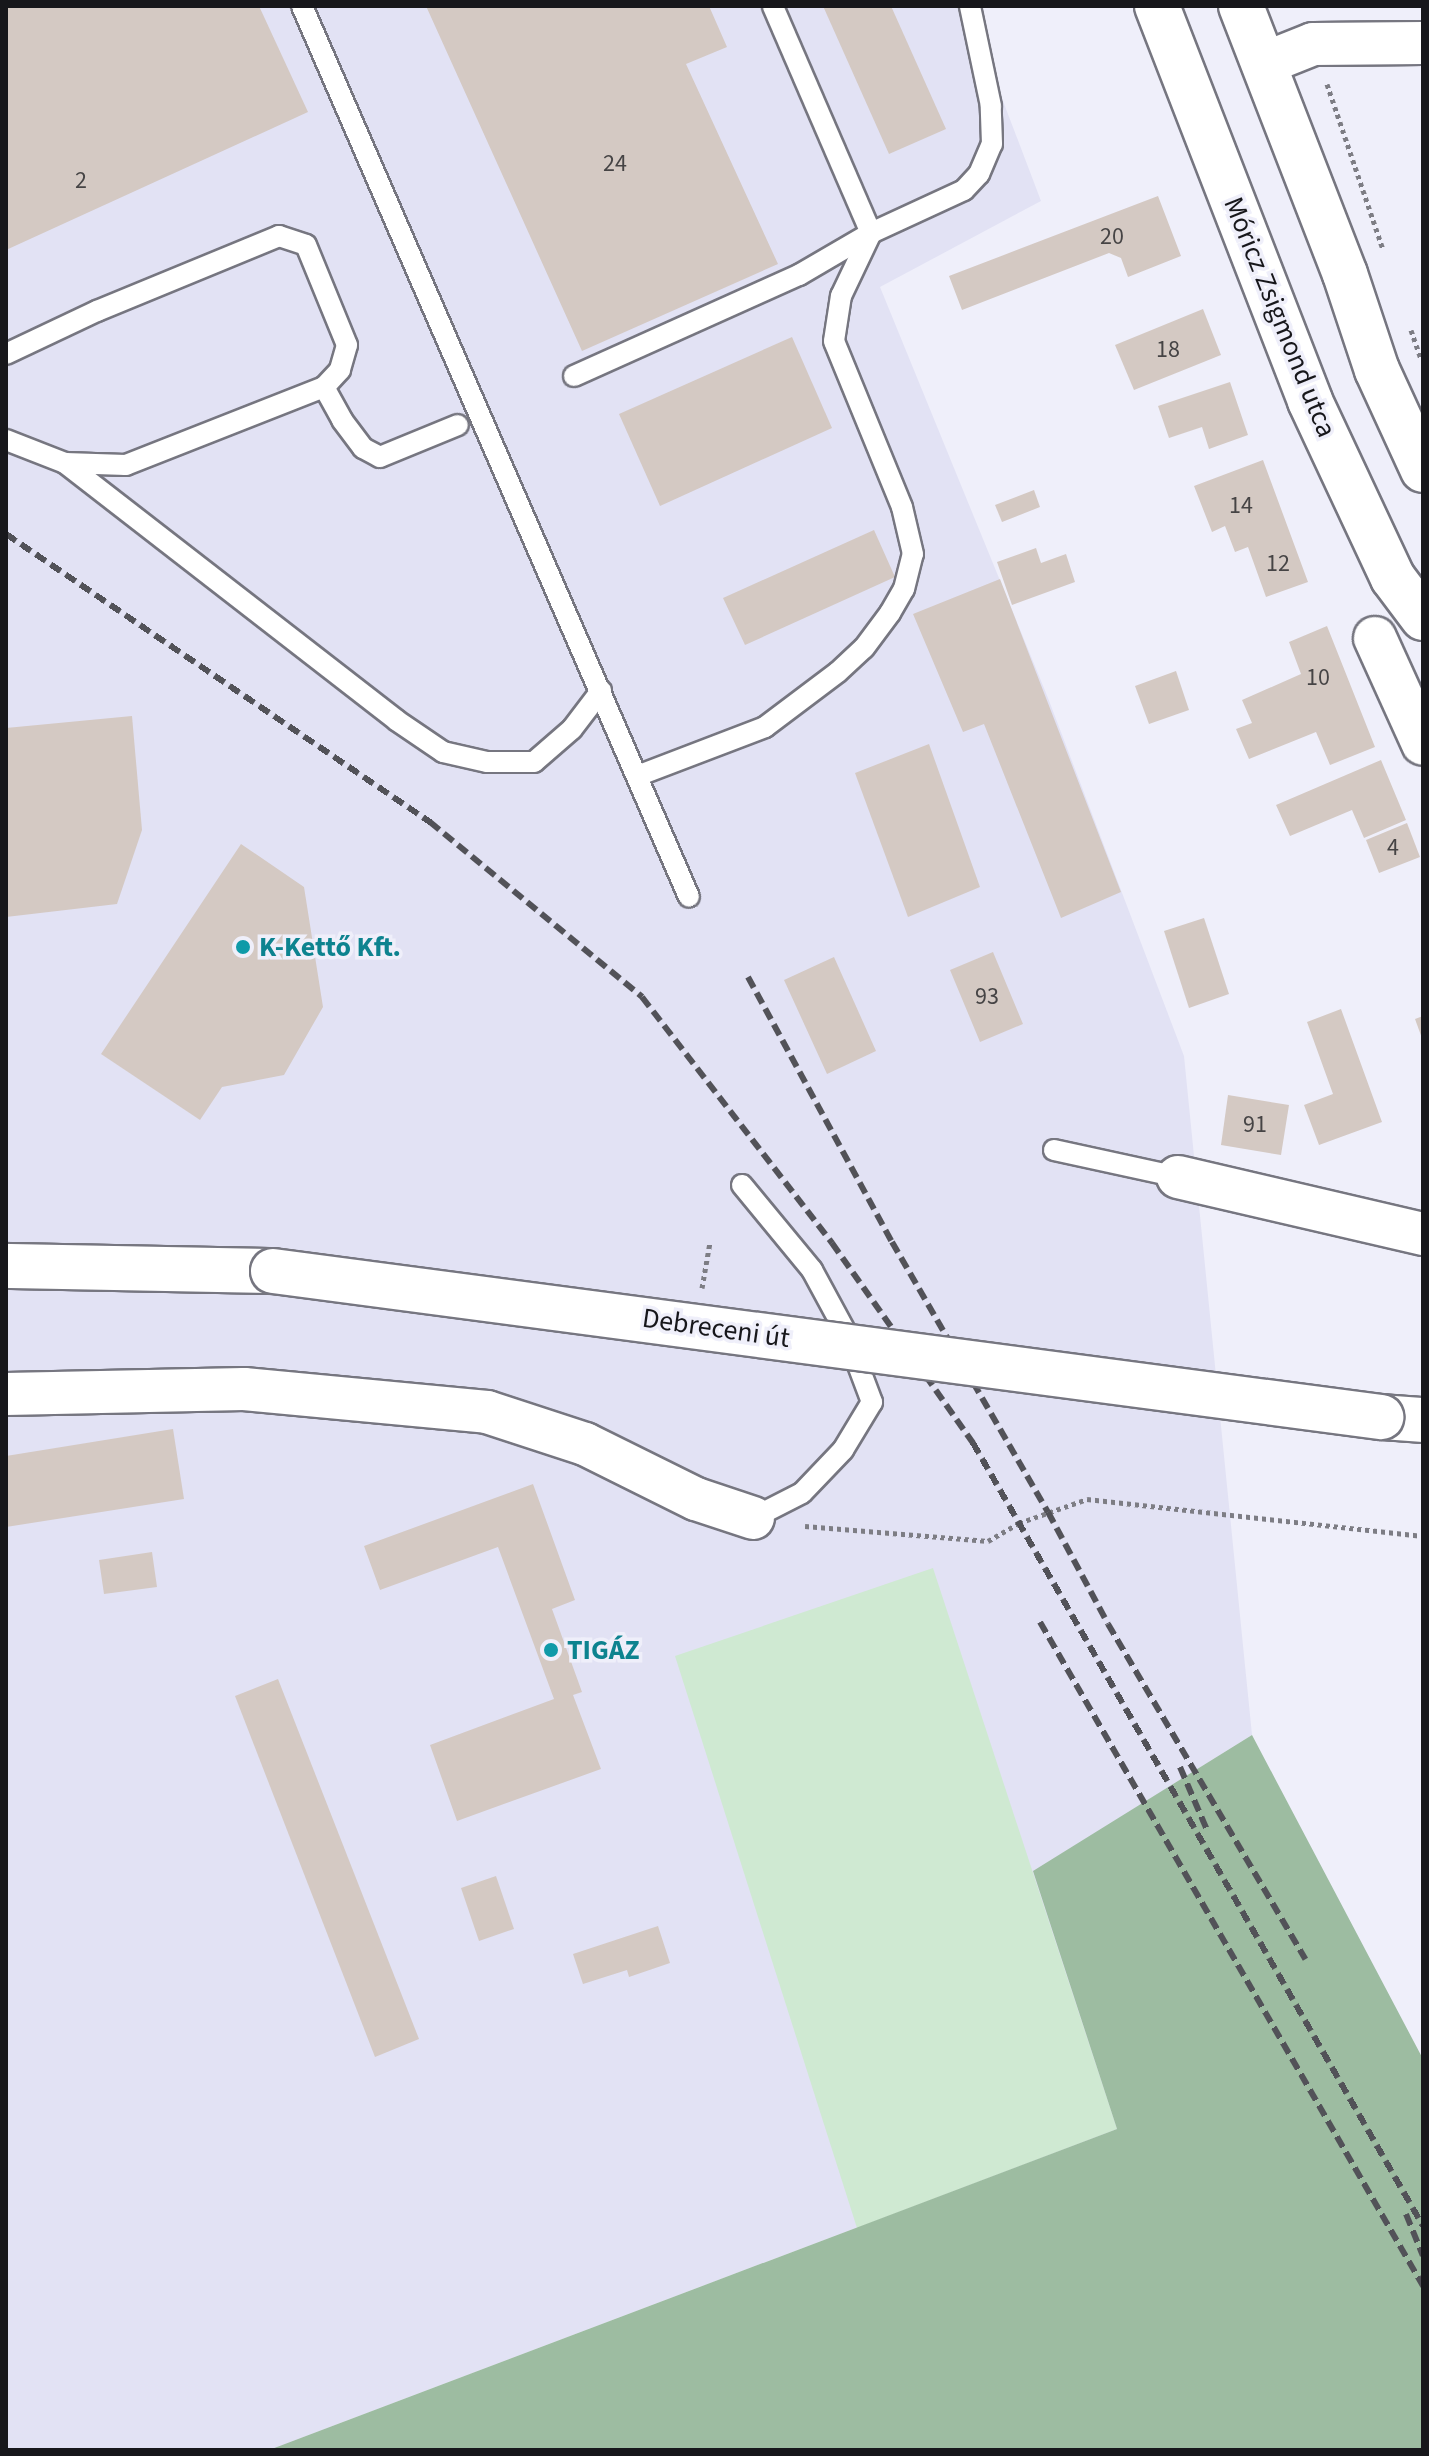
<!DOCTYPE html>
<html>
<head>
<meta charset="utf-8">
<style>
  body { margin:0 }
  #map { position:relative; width:1429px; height:2456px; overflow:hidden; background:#efeffa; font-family:"Source Sans 3",sans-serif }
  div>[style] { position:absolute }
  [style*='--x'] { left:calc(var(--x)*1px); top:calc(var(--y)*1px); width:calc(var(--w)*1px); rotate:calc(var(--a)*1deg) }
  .built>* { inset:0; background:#e2e2f4 }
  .green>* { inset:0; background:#cfe9d2 }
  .forest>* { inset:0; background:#9dbca1 }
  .building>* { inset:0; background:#d4c9c3 }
  .path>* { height:5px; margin-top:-2.5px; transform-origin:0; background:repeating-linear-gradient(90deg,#7d7d84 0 4px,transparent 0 8px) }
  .roads { filter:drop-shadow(2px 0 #767680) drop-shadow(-2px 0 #767680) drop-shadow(0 2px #767680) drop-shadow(0 -2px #767680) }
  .service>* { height:20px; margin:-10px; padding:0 10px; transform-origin:10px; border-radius:10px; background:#fff }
  .minor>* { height:42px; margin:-21px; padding:0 21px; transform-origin:21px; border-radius:21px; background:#fff }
  .secondary>* { height:44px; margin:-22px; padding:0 22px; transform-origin:22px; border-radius:22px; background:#fff }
  .primary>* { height:44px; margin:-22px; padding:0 22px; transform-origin:22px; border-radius:22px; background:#fff }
  .rail>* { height:6px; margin-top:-3px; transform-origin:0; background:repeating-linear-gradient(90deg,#525258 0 12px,transparent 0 18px) }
  .bridges { filter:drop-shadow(2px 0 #767680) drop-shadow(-2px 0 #767680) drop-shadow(0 2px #767680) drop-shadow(0 -2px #767680) }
  .primary-bridge>* { height:44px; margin:-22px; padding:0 22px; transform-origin:22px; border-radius:22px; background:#fff }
  .dots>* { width:22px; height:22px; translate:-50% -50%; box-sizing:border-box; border:4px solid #efeffa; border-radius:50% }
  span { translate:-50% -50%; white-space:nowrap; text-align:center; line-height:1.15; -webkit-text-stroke:7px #efeffa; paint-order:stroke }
  .number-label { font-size:24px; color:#464445 }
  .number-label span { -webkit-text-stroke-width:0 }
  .street-label { font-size:28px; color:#17171b }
  .culture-label { font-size:28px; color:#0d838f; font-weight:700 }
  .left { translate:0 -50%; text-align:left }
  .frame { position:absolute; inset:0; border:8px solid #17171b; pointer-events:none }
</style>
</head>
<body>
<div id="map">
  <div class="built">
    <div style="clip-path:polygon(6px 6px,967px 6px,1041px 201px,880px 287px,1048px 698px,1184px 1056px,1252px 1735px,1034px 1871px,1117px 2129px,269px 2450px,6px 2450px)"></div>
  </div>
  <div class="green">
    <div style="clip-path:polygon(933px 1568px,1117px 2129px,857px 2228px,675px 1656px)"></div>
  </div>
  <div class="forest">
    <div style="clip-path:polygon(1252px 1735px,1423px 2059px,1423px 2450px,269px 2450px,1117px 2129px,1033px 1871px)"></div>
  </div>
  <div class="building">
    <div style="clip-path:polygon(6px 6px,259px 6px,308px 112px,6px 250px)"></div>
    <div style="clip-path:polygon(426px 6px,709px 6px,727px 47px,686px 64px,778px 264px,582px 351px)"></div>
    <div style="clip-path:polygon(823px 6px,891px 6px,946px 129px,889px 154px)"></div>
    <div style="clip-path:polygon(1158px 196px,1181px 256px,1128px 277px,1121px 258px,1109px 253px,962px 310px,949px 276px)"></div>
    <div style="clip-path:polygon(1203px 309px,1221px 355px,1134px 390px,1115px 345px)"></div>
    <div style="clip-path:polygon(792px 337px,832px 428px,660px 506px,619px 414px)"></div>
    <div style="clip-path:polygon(1230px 382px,1248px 435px,1209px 449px,1202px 427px,1169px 438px,1158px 406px)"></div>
    <div style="clip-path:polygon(1263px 460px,1308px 582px,1266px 597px,1248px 547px,1235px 552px,1225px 526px,1212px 532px,1194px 486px)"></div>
    <div style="clip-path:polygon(1034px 490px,1040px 507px,1002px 522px,995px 505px)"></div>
    <div style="clip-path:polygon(874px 530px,895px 577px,745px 645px,723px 598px)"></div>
    <div style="clip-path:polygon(1036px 548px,1041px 563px,1066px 554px,1075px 582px,1012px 605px,997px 562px)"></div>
    <div style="clip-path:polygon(1000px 579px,1121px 892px,1061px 918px,984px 724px,963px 732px,913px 614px)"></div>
    <div style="clip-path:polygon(1327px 626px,1375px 747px,1330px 765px,1316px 732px,1249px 759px,1236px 729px,1252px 723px,1242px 700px,1301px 674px,1289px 642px)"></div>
    <div style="clip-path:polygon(1176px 671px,1189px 710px,1149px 724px,1135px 686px)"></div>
    <div style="clip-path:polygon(132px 716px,142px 830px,117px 904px,6px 917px,6px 728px)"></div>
    <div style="clip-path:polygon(929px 744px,980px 887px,908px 917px,855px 773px)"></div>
    <div style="clip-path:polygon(1381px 760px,1406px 820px,1364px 838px,1352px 810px,1290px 836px,1276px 805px)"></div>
    <div style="clip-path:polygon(1407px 823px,1420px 857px,1379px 873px,1366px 840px)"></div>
    <div style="clip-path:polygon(241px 844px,304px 887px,323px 1007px,284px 1075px,222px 1087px,200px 1120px,101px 1054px)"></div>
    <div style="clip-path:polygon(1204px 918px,1229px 994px,1189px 1008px,1164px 931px)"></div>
    <div style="clip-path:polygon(993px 952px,1023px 1024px,980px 1042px,950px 970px)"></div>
    <div style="clip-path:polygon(834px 957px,876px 1051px,827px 1074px,784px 980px)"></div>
    <div style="clip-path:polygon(1341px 1009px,1382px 1122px,1319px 1145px,1304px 1105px,1333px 1094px,1307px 1022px)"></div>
    <div style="clip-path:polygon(1423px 1016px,1423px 1041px,1415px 1019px)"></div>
    <div style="clip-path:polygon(1228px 1095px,1289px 1105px,1281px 1155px,1221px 1145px)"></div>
    <div style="clip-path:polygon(173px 1429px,184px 1499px,6px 1527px,6px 1456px)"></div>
    <div style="clip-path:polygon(533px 1484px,575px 1600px,552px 1609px,582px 1692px,573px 1695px,601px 1769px,457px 1821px,430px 1745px,554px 1699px,498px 1547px,380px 1590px,364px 1546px)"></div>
    <div style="clip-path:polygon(152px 1552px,157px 1587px,104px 1594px,99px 1560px)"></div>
    <div style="clip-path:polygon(278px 1679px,419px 2039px,375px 2057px,235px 1696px)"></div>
    <div style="clip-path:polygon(496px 1876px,514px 1929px,479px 1941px,461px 1888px)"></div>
    <div style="clip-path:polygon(658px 1926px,670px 1963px,629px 1977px,627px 1970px,583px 1984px,573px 1954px)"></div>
  </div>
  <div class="path">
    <div style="--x:1327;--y:84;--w:174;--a:71.3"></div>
    <div style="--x:1411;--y:330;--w:31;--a:71"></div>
    <div style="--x:702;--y:1288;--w:47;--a:-80.1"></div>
    <div style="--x:805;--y:1526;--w:184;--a:4.7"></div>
    <div style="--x:988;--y:1541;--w:36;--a:-30"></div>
    <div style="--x:1019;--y:1523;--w:72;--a:-19.4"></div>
    <div style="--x:1087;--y:1499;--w:338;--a:6.3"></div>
  </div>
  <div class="roads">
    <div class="service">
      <div style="--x:302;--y:6;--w:971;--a:66.52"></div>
      <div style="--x:6;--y:354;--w:101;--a:-25.3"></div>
      <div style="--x:97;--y:311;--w:197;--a:-22.4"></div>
      <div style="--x:279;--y:236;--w:28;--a:18"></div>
      <div style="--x:306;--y:245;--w:108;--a:67.7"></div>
      <div style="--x:347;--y:345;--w:26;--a:106"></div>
      <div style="--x:340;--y:370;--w:23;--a:133"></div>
      <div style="--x:324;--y:387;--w:213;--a:158.5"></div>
      <div style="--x:126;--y:465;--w:61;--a:-178.1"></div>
      <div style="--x:574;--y:376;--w:247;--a:-24.2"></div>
      <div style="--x:799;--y:275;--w:83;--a:-30.3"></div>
      <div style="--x:871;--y:233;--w:102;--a:-24.8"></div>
      <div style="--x:964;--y:190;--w:22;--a:-47"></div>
      <div style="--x:979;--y:174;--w:33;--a:-67"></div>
      <div style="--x:992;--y:144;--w:38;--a:-92"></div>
      <div style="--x:991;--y:106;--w:102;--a:-101.9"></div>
      <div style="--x:324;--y:387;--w:38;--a:61"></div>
      <div style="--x:342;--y:420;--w:35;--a:53"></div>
      <div style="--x:363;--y:448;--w:19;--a:28"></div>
      <div style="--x:380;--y:457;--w:84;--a:-22.3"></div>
      <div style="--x:6;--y:440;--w:63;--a:21.3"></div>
      <div style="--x:65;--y:463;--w:419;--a:37.8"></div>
      <div style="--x:396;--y:720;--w:57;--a:34.2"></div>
      <div style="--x:443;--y:752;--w:45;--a:12.8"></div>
      <div style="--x:487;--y:762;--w:47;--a:0"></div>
      <div style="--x:534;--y:762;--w:50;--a:-41"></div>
      <div style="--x:572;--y:729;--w:48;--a:-52.7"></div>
      <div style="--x:637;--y:776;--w:137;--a:-20.9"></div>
      <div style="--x:765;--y:727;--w:91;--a:-37"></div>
      <div style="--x:838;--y:672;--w:35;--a:-43"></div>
      <div style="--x:864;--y:648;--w:44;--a:-53.4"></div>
      <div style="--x:890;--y:613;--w:28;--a:-60"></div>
      <div style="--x:904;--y:589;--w:36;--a:-76"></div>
      <div style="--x:913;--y:554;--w:48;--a:-103.2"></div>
      <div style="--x:902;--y:507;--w:179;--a:-112.3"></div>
      <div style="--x:834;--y:341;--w:46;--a:-81.2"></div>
      <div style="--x:841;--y:296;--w:70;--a:-64.5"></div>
      <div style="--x:871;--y:233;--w:247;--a:-113.4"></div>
      <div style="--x:1054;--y:1150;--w:127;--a:12.3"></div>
      <div style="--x:742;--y:1185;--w:110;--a:50.5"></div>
      <div style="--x:812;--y:1270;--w:72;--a:61.6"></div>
      <div style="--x:846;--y:1333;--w:74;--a:69.4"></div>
      <div style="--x:872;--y:1402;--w:56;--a:121.1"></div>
      <div style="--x:843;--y:1450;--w:59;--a:133.6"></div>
      <div style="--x:802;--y:1493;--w:55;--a:153"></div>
    </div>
    <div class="minor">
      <div style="--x:1263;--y:64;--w:54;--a:-21.8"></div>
      <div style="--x:1313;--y:44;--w:110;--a:-0.5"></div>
      <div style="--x:1375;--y:638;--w:116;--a:65.6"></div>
      <div style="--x:1178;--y:1177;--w:252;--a:13.1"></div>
      <div style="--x:6;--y:1394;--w:238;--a:-1.2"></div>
      <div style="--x:244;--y:1389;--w:244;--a:5.4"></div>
      <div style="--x:487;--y:1412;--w:103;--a:18.1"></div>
      <div style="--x:585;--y:1444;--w:124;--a:26.4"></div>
      <div style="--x:696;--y:1499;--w:60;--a:18.4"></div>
    </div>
    <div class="secondary">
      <div style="--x:1157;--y:6;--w:424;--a:68.8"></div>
      <div style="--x:1310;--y:401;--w:195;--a:64.9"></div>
      <div style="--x:1393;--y:578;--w:50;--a:53.1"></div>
      <div style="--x:1241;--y:6;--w:287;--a:68.8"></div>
      <div style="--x:1345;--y:274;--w:101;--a:71.6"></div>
      <div style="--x:1377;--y:370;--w:110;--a:65.3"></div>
    </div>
    <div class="primary">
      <div style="--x:6;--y:1266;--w:267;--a:1.1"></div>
      <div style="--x:1381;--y:1417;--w:42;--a:4.1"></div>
    </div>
  </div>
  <div class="rail">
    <div style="--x:6;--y:534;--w:513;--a:34.19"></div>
    <div style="--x:430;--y:822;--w:275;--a:39.5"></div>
    <div style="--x:642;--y:997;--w:311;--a:52.3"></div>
    <div style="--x:832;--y:1243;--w:245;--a:54.8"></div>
    <div style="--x:973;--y:1443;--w:903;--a:60.11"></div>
    <div style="--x:748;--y:977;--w:302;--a:61.5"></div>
    <div style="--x:892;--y:1242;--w:312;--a:60"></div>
    <div style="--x:1048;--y:1512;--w:127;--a:61.8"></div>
    <div style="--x:1108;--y:1624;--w:389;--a:59.5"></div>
    <div style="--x:1040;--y:1622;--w:767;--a:60.02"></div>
    <div style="--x:1180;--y:1767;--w:69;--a:66.8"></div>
    <div style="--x:1406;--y:2214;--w:45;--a:68"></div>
  </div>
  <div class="bridges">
    <div class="primary-bridge">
      <div style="--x:273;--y:1271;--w:1118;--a:7.51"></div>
    </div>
  </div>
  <div class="dots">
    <div style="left:243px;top:947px;background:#0f9aa8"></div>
    <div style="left:551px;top:1650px;background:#0f9aa8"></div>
  </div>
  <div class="number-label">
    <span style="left:615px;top:164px">24</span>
    <span style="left:81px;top:181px">2</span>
    <span style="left:1112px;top:237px">20</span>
    <span style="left:1168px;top:350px">18</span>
    <span style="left:1241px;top:506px">14</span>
    <span style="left:1278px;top:564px">12</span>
    <span style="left:1318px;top:678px">10</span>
    <span style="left:1393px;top:848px">4</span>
    <span style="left:987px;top:997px">93</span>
    <span style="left:1255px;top:1125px">91</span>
  </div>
  <div class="street-label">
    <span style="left:1280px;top:317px;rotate:68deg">Móricz Zsigmond utca</span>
    <span style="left:716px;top:1328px;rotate:8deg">Debreceni út</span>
  </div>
  <div class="culture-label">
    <span class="left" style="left:259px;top:947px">K-Kettő Kft.</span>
    <span class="left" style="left:567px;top:1650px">TIGÁZ</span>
  </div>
  <div class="frame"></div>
</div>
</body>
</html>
